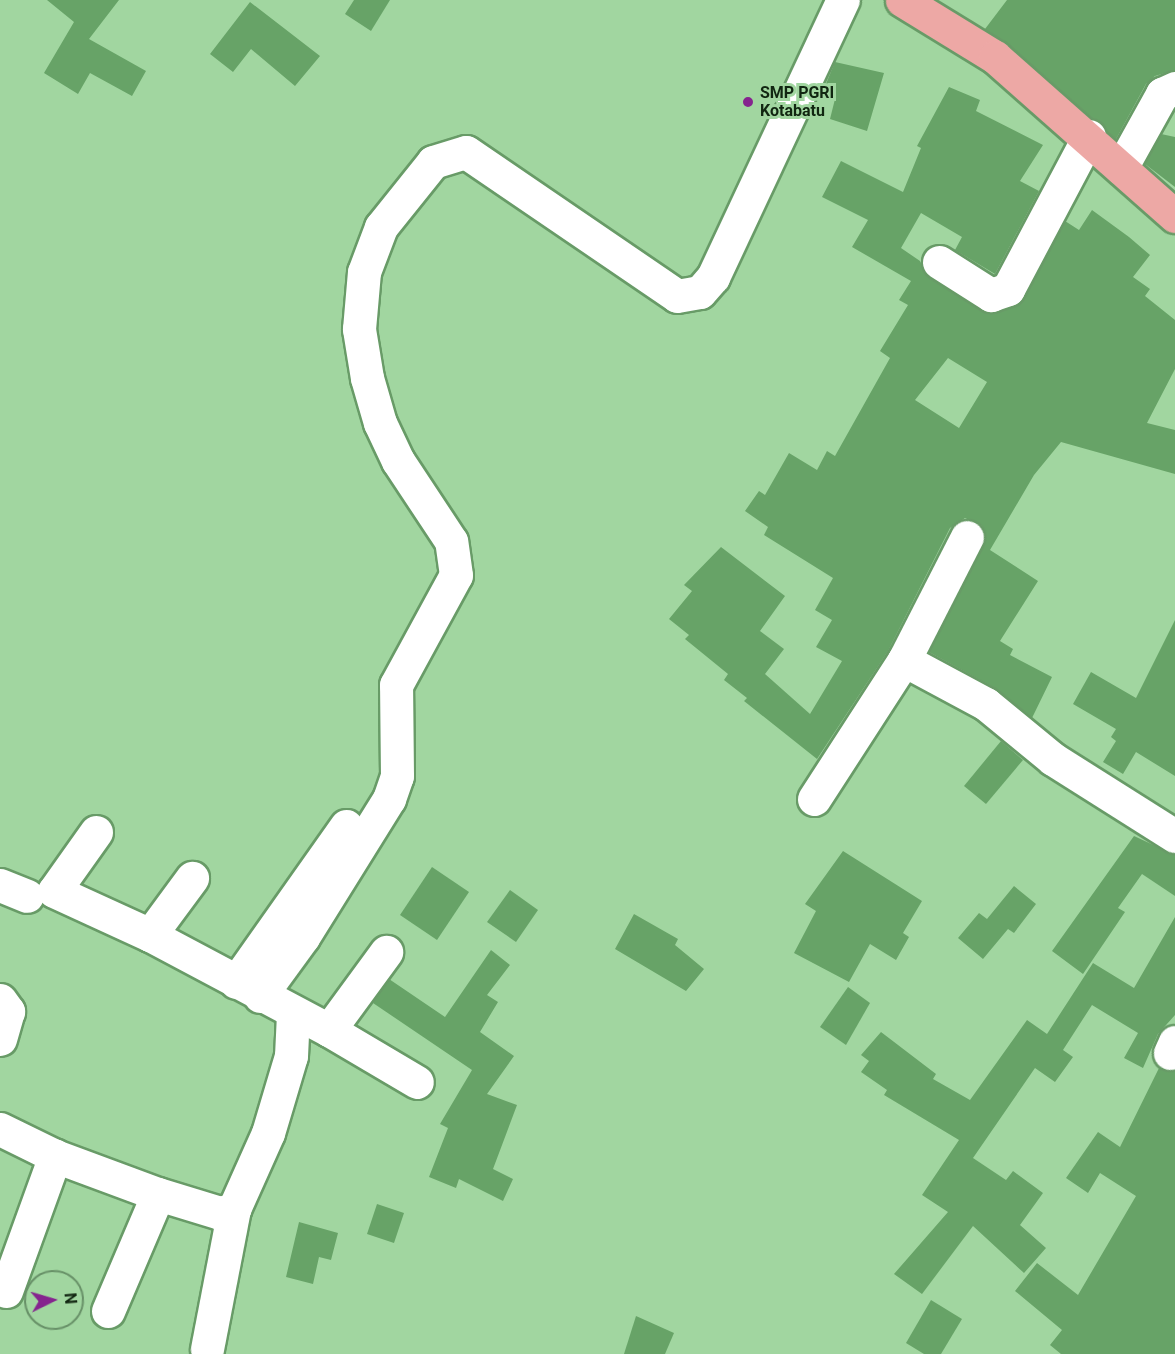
<!DOCTYPE html>
<html>
<head>
<meta charset="utf-8">
<style>
  body { margin:0 }
  #map { position:relative; width:1175px; height:1354px; overflow:hidden; background:#a1d6a0; font-family:Roboto,sans-serif }
  div>[style] { position:absolute }
  [style*='--x'] { left:calc(var(--x)*1px); top:calc(var(--y)*1px); width:calc(var(--w)*1px); rotate:calc(var(--a)*1deg) }
  .building>* { inset:0; background:#67a367 }
  .roads { filter:drop-shadow(2px 0 #689b67) drop-shadow(-2px 0 #689b67) drop-shadow(0 2px #689b67) drop-shadow(0 -2px #689b67) }
  .minor>* { height:33px; margin:-16.5px; padding:0 16.5px; transform-origin:16.5px; border-radius:16.5px; background:#fff }
  .major>* { height:33px; margin:-16.5px; padding:0 16.5px; transform-origin:16.5px; border-radius:16.5px; background:#eda8a5 }
  .dots>* { width:16px; height:16px; translate:-50% -50%; box-sizing:border-box; border:3px solid #a1d6a0; border-radius:50% }
  span { translate:-50% -50%; white-space:nowrap; text-align:center; line-height:1.15; -webkit-text-stroke:6px #a1d6a0; paint-order:stroke }
  .poi-label { font-size:16px; color:#112611; font-weight:700 }
  .left { translate:0 -50%; text-align:left }
  .north { position:absolute; left:24px; top:1270px; width:60px; height:60px; box-sizing:border-box; background:#a1d6a0; border:2px solid #679067; border-radius:50%; rotate:85deg; font-size:16px; font-weight:700; line-height:24px; text-align:center; color:#112611 }
  .north::after { content:''; display:block; margin:auto; width:21px; height:27px; background:#85248e; clip-path:polygon(50% 0,100% 100%,50% 72%,0 100%) }
</style>
</head>
<body>
<div id="map">
  <div class="building">
    <div style="clip-path:polygon(47px 0,119px 0,89px 39px,146px 71px,132px 96px,90px 73px,78px 94px,44px 73px,74px 22px)"></div>
    <div style="clip-path:polygon(354px 0,390px 0,371px 31px,345px 14px)"></div>
    <div style="clip-path:polygon(1007px 0,1175px 0,1175px 70px,1155px 76px,1146px 84px,1116px 139px,985px 29px)"></div>
    <div style="clip-path:polygon(250px 2px,320px 56px,295px 86px,251px 49px,233px 72px,210px 54px)"></div>
    <div style="clip-path:polygon(835px 62px,884px 73px,867px 131px,830px 119px,836px 95px,823px 91px)"></div>
    <div style="clip-path:polygon(evenodd,949px 87px,980px 100px,976px 111px,1043px 145px,1020px 181px,1039px 191px,995px 274px,955px 250px,962px 237px,921px 213px,901px 248px,920px 261px,929px 278px,989px 314px,1014px 307px,1024px 298px,1065px 221px,1079px 230px,1092px 210px,1129px 237px,1150px 255px,1133px 277px,1150px 289px,1145px 296px,1175px 320px,1175px 369px,1147px 423px,1175px 430px,1175px 474px,1061px 442px,1034px 475px,990px 550px,1038px 581px,1000px 641px,1013px 649px,1010px 655px,1052px 677px,1032px 718px,995px 688px,929px 652px,984px 545px,982px 526px,965px 518px,950px 528px,888px 651px,817px 759px,744px 701px,747px 698px,724px 680px,728px 674px,685px 639px,689px 635px,669px 619px,692px 591px,684px 585px,721px 547px,785px 596px,760px 631px,784px 649px,765px 674px,810px 714px,842px 661px,816px 647px,832px 620px,815px 610px,833px 578px,764px 535px,768px 527px,745px 511px,759px 491px,765px 495px,789px 453px,817px 470px,827px 451px,835px 456px,890px 358px,880px 351px,908px 305px,899px 300px,911px 281px,852px 247px,868px 220px,822px 197px,841px 161px,903px 192px,921px 148px,917px 146px,949px 87px,948px 358px,987px 382px,959px 428px,915px 400px,948px 358px)"></div>
    <div style="clip-path:polygon(1161px 134px,1175px 137px,1175px 187px,1145px 164px)"></div>
    <div style="clip-path:polygon(1175px 620px,1175px 776px,1136px 752px,1123px 774px,1103px 762px,1116px 741px,1111px 737px,1116px 729px,1073px 704px,1091px 672px,1136px 698px)"></div>
    <div style="clip-path:polygon(1001px 741px,1023px 760px,986px 804px,964px 786px)"></div>
    <div style="clip-path:polygon(1134px 836px,1175px 855px,1175px 896px,1142px 874px,1118px 908px,1125px 912px,1083px 974px,1052px 951px)"></div>
    <div style="clip-path:polygon(843px 851px,922px 901px,903px 933px,909px 937px,896px 960px,870px 944px,849px 982px,794px 953px,816px 911px,805px 904px)"></div>
    <div style="clip-path:polygon(432px 867px,469px 892px,437px 940px,400px 915px)"></div>
    <div style="clip-path:polygon(1014px 886px,1036px 904px,1014px 933px,1008px 929px,983px 959px,958px 938px,979px 913px,987px 919px)"></div>
    <div style="clip-path:polygon(510px 890px,538px 910px,516px 942px,487px 922px)"></div>
    <div style="clip-path:polygon(634px 914px,678px 939px,675px 945px,704px 969px,686px 991px,615px 949px)"></div>
    <div style="clip-path:polygon(1175px 917px,1175px 1015px,1158px 1034px,1143px 1068px,1124px 1058px,1138px 1033px,1092px 1005px,1063px 1050px,1073px 1057px,1055px 1082px,1035px 1068px,973px 1158px,1006px 1180px,1013px 1171px,1043px 1193px,1020px 1225px,1046px 1248px,1024px 1273px,973px 1226px,922px 1294px,894px 1274px,948px 1212px,922px 1195px,959px 1140px,884px 1095px,887px 1090px,861px 1072px,869px 1061px,861px 1055px,881px 1032px,936px 1074px,933px 1079px,970px 1100px,1027px 1020px,1047px 1034px,1093px 963px,1134px 988px)"></div>
    <div style="clip-path:polygon(491px 950px,510px 965px,487px 995px,498px 1002px,480px 1032px,514px 1056px,487px 1094px,517px 1105px,493px 1169px,513px 1179px,503px 1201px,459px 1179px,456px 1188px,429px 1177px,448px 1128px,440px 1124px,472px 1070px,373px 1003px,389px 979px,445px 1017px)"></div>
    <div style="clip-path:polygon(848px 987px,870px 1003px,846px 1045px,820px 1027px)"></div>
    <div style="clip-path:polygon(1159px 1068px,1175px 1071px,1175px 1354px,1061px 1354px,1050px 1345px,1062px 1330px,1015px 1291px,1037px 1263px,1078px 1295px,1136px 1196px,1100px 1173px,1088px 1193px,1066px 1178px,1098px 1132px,1120px 1147px)"></div>
    <div style="clip-path:polygon(377px 1204px,404px 1213px,394px 1243px,367px 1234px)"></div>
    <div style="clip-path:polygon(299px 1222px,338px 1233px,331px 1260px,319px 1257px,313px 1284px,286px 1277px)"></div>
    <div style="clip-path:polygon(931px 1300px,962px 1319px,941px 1354px,924px 1354px,906px 1343px)"></div>
    <div style="clip-path:polygon(636px 1316px,674px 1333px,665px 1354px,624px 1354px)"></div>
  </div>
  <div class="roads">
    <div class="minor">
      <div style="--x:1121;--y:168;--w:85;--a:-61"></div>
      <div style="--x:1162;--y:94;--w:14;--a:-25"></div>
      <div style="--x:939;--y:262;--w:62;--a:32.4"></div>
      <div style="--x:991;--y:295;--w:18;--a:-19"></div>
      <div style="--x:1008;--y:289;--w:173;--a:-62.1"></div>
      <div style="--x:904;--y:660;--w:93;--a:28.2"></div>
      <div style="--x:986;--y:704;--w:87;--a:39.4"></div>
      <div style="--x:1053;--y:759;--w:144;--a:32.3"></div>
      <div style="--x:814;--y:799;--w:166;--a:-57.1"></div>
      <div style="--x:904;--y:660;--w:138;--a:-62.9"></div>
      <div style="--x:96;--y:832;--w:72;--a:125.4"></div>
      <div style="--x:54;--y:891;--w:106;--a:24.6"></div>
      <div style="--x:150;--y:935;--w:203;--a:28"></div>
      <div style="--x:329;--y:1030;--w:97;--a:-53.8"></div>
      <div style="--x:0;--y:885;--w:29;--a:22"></div>
      <div style="--x:150;--y:935;--w:71;--a:-53.6"></div>
      <div style="--x:236;--y:982;--w:191;--a:-54.8"></div>
      <div style="--x:260;--y:996;--w:73;--a:-53.9"></div>
      <div style="--x:303;--y:937;--w:163;--a:-58.1"></div>
      <div style="--x:389;--y:799;--w:24;--a:-71"></div>
      <div style="--x:397;--y:776;--w:91;--a:-90.6"></div>
      <div style="--x:396;--y:685;--w:125;--a:-61.4"></div>
      <div style="--x:456;--y:575;--w:34;--a:-98"></div>
      <div style="--x:451;--y:541;--w:96;--a:-123.5"></div>
      <div style="--x:398;--y:461;--w:42;--a:-115.3"></div>
      <div style="--x:380;--y:423;--w:47;--a:-106.1"></div>
      <div style="--x:367;--y:378;--w:50;--a:-99.3"></div>
      <div style="--x:359;--y:329;--w:57;--a:-85"></div>
      <div style="--x:364;--y:272;--w:48;--a:-69.3"></div>
      <div style="--x:381;--y:227;--w:83;--a:-51.3"></div>
      <div style="--x:433;--y:162;--w:34;--a:-17"></div>
      <div style="--x:466;--y:152;--w:255;--a:34.3"></div>
      <div style="--x:677;--y:296;--w:23;--a:-10"></div>
      <div style="--x:700;--y:292;--w:20;--a:-49"></div>
      <div style="--x:713;--y:277;--w:306;--a:-64.9"></div>
      <div style="--x:0;--y:1000;--w:14;--a:54"></div>
      <div style="--x:8;--y:1011;--w:29;--a:106"></div>
      <div style="--x:329;--y:1030;--w:102;--a:30.6"></div>
      <div style="--x:1170;--y:1053;--w:12;--a:-66"></div>
      <div style="--x:0;--y:1129;--w:61;--a:26.1"></div>
      <div style="--x:55;--y:1156;--w:110;--a:20.3"></div>
      <div style="--x:158;--y:1194;--w:65;--a:17"></div>
      <div style="--x:220;--y:1213;--w:15;--a:-16"></div>
      <div style="--x:234;--y:1209;--w:83;--a:-65.9"></div>
      <div style="--x:268;--y:1133;--w:80;--a:-73.4"></div>
      <div style="--x:291;--y:1056;--w:43;--a:-87.3"></div>
      <div style="--x:6;--y:1291;--w:144;--a:-70.1"></div>
      <div style="--x:108;--y:1311;--w:127;--a:-66.9"></div>
      <div style="--x:207;--y:1349;--w:143;--a:-79.1"></div>
    </div>
    <div class="major">
      <div style="--x:902;--y:0;--w:109;--a:31.5"></div>
      <div style="--x:995;--y:57;--w:240;--a:41.5"></div>
    </div>
  </div>
  <div class="dots">
    <div style="left:748px;top:102px;background:#85248e"></div>
  </div>
  <div class="poi-label">
    <span class="left" style="left:760px;top:102px">SMP PGRI<br>Kotabatu</span>
  </div>
  <div class="north">N</div>
</div>
</body>
</html>
